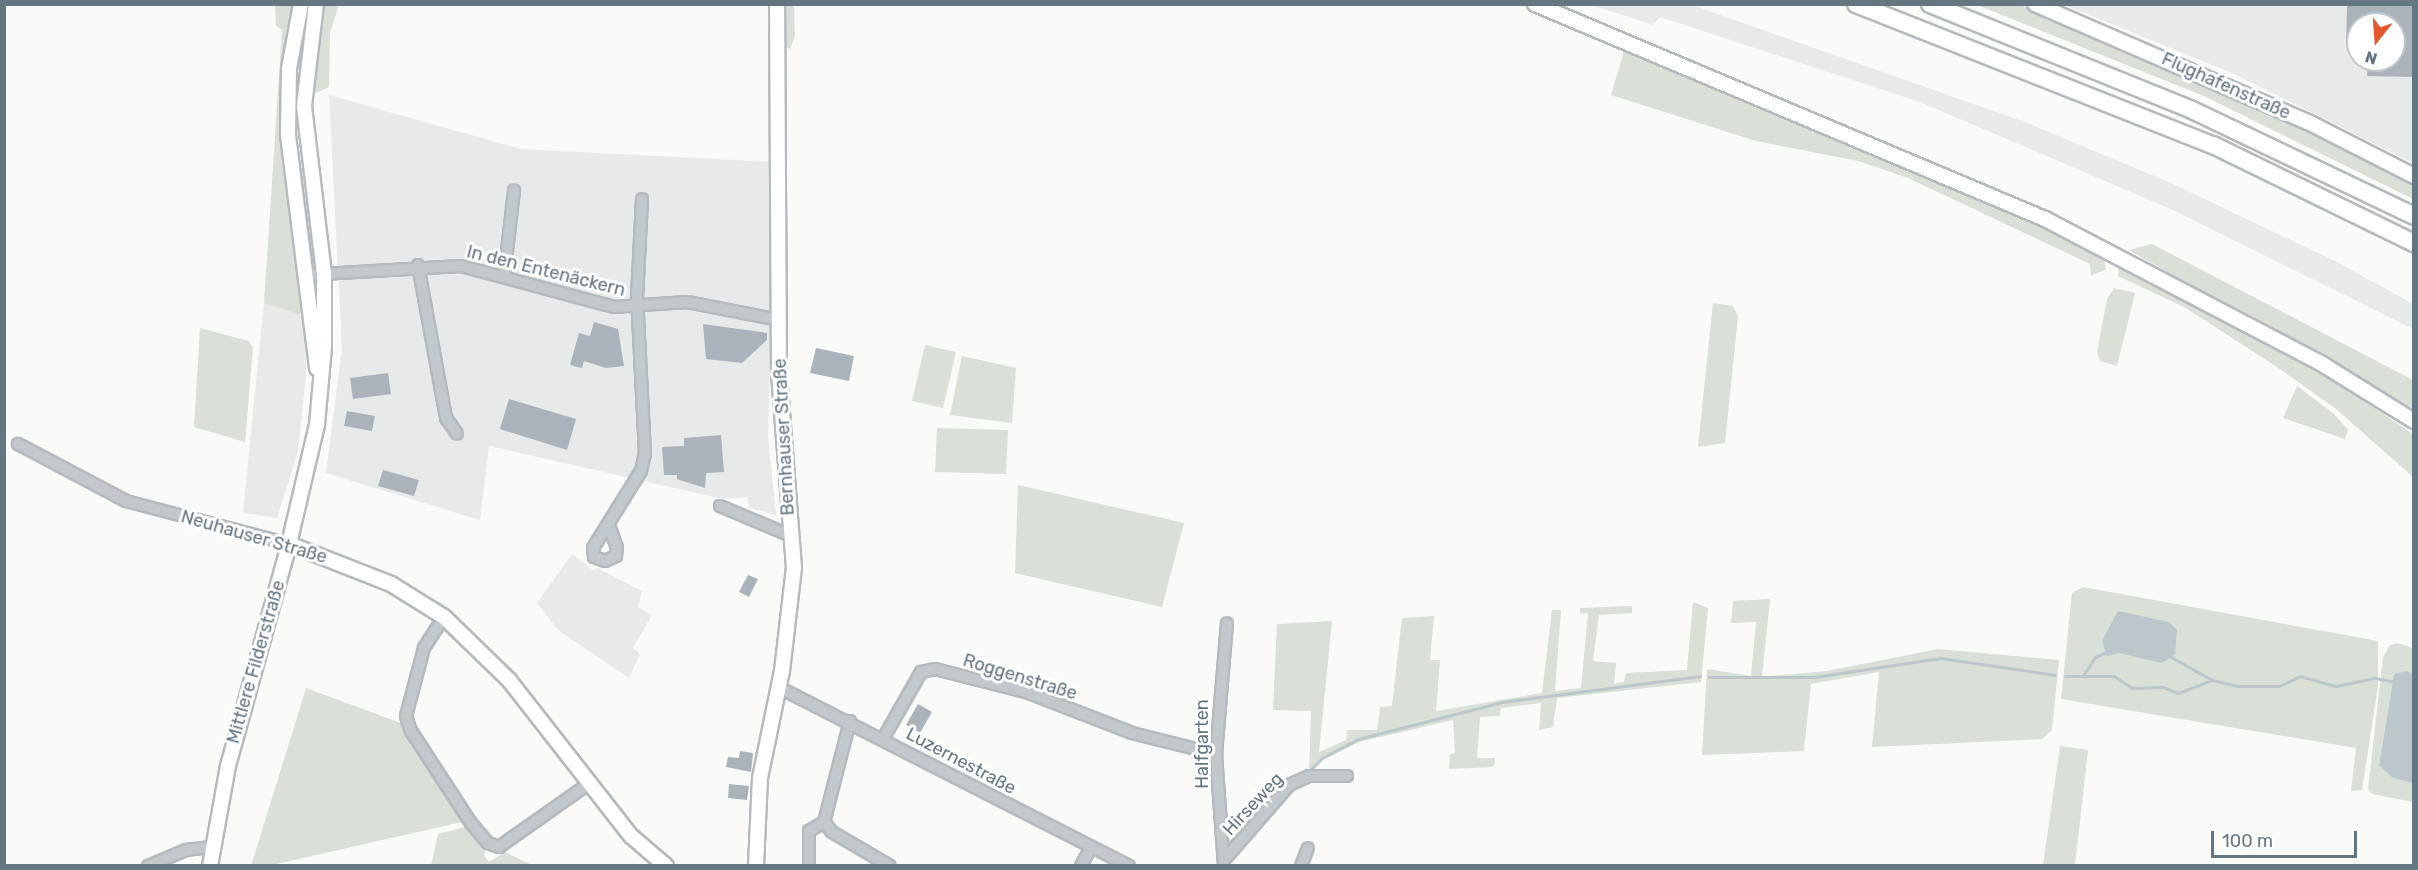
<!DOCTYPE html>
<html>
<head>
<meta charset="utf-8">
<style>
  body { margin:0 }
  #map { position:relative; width:2418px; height:870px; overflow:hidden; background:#fafaf8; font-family:Rubik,sans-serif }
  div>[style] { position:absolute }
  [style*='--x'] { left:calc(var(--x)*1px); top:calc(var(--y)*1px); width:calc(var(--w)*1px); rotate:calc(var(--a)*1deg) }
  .built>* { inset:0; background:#e8e9e9 }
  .green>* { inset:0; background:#dadfd7 }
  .water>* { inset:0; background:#bbc7cb }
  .stream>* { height:3px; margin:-1.5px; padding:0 1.5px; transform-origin:1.5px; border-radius:1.5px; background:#bbc7cb }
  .building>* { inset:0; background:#aab3b9 }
  .roads { filter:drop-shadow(2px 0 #b5babe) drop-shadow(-2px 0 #b5babe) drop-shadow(0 2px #b5babe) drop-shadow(0 -2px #b5babe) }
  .minor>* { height:10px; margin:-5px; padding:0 5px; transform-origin:5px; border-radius:5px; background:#c3c8cc }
  .major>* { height:14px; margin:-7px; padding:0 7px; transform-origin:7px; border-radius:7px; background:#fff }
  .highway>* { height:16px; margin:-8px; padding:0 8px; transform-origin:8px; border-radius:8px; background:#fff }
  span { translate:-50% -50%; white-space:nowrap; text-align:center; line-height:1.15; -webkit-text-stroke:6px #fff; paint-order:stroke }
  .street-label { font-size:18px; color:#657683 }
  .frame { position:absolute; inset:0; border:6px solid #657683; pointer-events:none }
  .north { position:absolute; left:2346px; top:12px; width:60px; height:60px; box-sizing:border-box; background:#fff; border:2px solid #c1c8cd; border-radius:50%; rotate:197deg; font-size:16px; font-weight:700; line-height:24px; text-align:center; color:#657683 }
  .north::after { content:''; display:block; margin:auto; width:21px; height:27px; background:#e4572e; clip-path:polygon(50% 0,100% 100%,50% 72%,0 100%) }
  .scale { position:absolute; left:2211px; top:831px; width:146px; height:27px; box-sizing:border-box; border:3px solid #657683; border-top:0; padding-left:8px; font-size:18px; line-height:21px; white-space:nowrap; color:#657683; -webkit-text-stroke:4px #fff; paint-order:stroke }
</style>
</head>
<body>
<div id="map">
  <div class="built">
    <div style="clip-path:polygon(1591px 5px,1692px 5px,2025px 122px,2171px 183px,2337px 262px,2413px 304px,2413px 329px,2175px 211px,1920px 102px,1660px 17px,1653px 25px)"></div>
    <div style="clip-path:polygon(evenodd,2065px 5px,2413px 5px,2413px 163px,2232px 73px,2065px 5px,2358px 24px,2394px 24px,2394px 60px,2358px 60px,2358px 24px)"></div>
    <div style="clip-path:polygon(329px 95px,521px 149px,776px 162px,768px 436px,776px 515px,749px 508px,748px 497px,723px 499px,489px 446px,480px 520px,326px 473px,342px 349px)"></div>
    <div style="clip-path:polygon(264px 303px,300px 315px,305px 330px,306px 375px,298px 452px,277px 518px,243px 513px)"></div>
    <div style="clip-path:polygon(572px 554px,593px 570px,597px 568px,642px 591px,638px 607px,652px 615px,633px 648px,640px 654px,629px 678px,558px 630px,537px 603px)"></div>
  </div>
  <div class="green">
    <div style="clip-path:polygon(275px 5px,294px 5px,283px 68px,282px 117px,303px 299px,300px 315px,264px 303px,282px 30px,276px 26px)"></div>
    <div style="clip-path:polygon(324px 5px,339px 5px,330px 33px,329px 87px,311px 95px)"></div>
    <div style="clip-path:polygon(786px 5px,794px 5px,795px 37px,790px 49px,784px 46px)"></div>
    <div style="clip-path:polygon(1977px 5px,2020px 5px,2241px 96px,2413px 181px,2413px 199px,2204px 96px)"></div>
    <div style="clip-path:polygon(1625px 48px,2023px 216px,2103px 255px,2106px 269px,2091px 276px,2090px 264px,1908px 178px,1858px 161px,1756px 141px,1611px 95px)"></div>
    <div style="clip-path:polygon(2152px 244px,2413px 380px,2413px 412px,2129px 250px)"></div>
    <div style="clip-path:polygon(2127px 266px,2315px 368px,2413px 434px,2413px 477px,2336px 409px,2277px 367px,2184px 307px,2118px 276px,2118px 268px)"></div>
    <div style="clip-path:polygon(2114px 288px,2135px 293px,2117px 366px,2100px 361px,2097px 352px,2107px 299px)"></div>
    <div style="clip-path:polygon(1713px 303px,1733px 306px,1738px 316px,1725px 443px,1698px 447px)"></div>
    <div style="clip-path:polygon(200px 328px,249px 341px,253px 347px,245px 442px,194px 427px)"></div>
    <div style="clip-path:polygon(925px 345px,956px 352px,943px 408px,912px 401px)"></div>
    <div style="clip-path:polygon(962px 356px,1016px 368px,1012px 423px,950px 415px)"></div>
    <div style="clip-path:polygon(2297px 386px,2333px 413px,2348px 430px,2345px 439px,2283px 418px)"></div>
    <div style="clip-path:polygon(937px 428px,1008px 430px,1006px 474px,935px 472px)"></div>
    <div style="clip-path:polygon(1018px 485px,1184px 523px,1162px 607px,1015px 573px)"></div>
    <div style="clip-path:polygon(2083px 587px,2378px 641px,2378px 686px,2362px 790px,2351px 791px,2356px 748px,2061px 699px,2072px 593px)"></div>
    <div style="clip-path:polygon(1770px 599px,1762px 677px,1827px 671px,1938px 649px,2059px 660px,2052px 730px,2042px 739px,1872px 747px,1879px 672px,1811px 684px,1804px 751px,1702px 755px,1707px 669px,1751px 676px,1756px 622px,1731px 623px,1733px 601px)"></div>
    <div style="clip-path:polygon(1693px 602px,1708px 608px,1701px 682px,1557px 698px,1553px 727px,1539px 730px,1541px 703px,1501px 708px,1500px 716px,1480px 717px,1477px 758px,1495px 758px,1494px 767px,1449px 769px,1450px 754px,1455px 753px,1453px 720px,1359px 742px,1323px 760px,1309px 775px,1311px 711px,1273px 710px,1277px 624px,1332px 621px,1319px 752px,1346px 740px,1347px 730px,1377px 730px,1380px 707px,1392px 706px,1402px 618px,1434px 616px,1430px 660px,1440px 660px,1436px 711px,1542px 693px,1552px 610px,1561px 610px,1555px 691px,1581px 688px,1588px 613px,1580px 614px,1580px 608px,1632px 606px,1632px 613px,1599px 615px,1593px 661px,1616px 663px,1614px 684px,1624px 682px,1626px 673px,1687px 670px)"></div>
    <div style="clip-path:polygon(2397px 643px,2413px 648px,2413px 674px,2394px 674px,2379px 764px,2413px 783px,2413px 802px,2372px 794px,2368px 789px,2383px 657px,2390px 645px)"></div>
    <div style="clip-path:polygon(306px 688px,401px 723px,440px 775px,443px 794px,462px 822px,272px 865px,251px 866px)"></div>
    <div style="clip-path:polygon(2060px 746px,2088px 750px,2075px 865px,2043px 865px)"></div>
    <div style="clip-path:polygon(469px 826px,486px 848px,484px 855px,489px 862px,505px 852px,532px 865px,431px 866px,438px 834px)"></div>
  </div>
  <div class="water">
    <div style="clip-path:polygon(2118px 611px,2169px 622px,2177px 630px,2175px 654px,2162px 663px,2119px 653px,2107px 656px,2102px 641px)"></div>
    <div style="clip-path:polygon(2407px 671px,2413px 674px,2413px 783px,2393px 778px,2379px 765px,2394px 674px)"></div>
  </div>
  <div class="stream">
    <div style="--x:2169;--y:656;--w:49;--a:29.2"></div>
    <div style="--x:2065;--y:676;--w:49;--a:0"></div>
    <div style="--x:2114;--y:676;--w:22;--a:34"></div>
    <div style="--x:2132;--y:688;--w:31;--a:-2"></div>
    <div style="--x:2163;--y:687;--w:16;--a:22"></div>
    <div style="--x:2178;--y:693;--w:36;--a:-21"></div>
    <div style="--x:2212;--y:680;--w:26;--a:13"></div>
    <div style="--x:2237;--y:686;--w:42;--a:0"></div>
    <div style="--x:2279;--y:686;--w:23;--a:-25"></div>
    <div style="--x:2300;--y:676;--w:37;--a:16"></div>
    <div style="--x:2336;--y:686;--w:40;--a:-12"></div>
    <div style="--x:2375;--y:678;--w:21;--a:11"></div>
    <div style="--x:2083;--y:676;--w:22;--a:-58"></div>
    <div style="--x:2095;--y:657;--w:13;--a:-23"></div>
    <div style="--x:1709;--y:677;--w:105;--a:0"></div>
    <div style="--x:1814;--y:677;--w:128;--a:-8.5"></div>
    <div style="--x:1941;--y:658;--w:115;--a:8.5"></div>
    <div style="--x:1310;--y:770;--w:17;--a:-45"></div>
    <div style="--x:1322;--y:758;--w:41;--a:-27.8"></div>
    <div style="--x:1358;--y:739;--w:149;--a:-14.4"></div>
    <div style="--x:1502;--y:702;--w:200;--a:-7.5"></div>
    <div style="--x:1238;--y:852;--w:86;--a:-48.8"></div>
  </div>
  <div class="building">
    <div style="clip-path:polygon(2347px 4px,2414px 4px,2414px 77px,2367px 76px,2368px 60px,2394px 60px,2394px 24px,2358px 24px,2358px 47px,2346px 47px)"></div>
    <div style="clip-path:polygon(594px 322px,618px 329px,624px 366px,606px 368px,584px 361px,582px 368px,570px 365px,579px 333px,590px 336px)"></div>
    <div style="clip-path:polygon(703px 324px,767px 333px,767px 340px,742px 363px,706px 359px)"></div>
    <div style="clip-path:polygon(816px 348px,854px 356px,849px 381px,810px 373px)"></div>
    <div style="clip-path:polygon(388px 373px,391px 394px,353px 399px,350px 378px)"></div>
    <div style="clip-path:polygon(509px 399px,576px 419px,567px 450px,500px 429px)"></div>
    <div style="clip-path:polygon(347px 411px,375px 416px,372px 431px,344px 426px)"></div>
    <div style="clip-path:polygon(721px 435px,724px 472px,706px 473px,705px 488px,677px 479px,677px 475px,664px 475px,662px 447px,684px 446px,684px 438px)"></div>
    <div style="clip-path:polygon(383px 470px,419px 480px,414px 496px,378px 486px)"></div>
    <div style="clip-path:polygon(748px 575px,758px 579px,749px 597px,739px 592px)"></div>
    <div style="clip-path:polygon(918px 704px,932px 712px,920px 733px,906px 725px)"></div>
    <div style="clip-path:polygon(740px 751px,753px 753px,751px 772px,726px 767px,728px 757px,739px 758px)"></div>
    <div style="clip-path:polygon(729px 784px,749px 786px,747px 800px,728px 798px)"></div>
  </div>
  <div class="roads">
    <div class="minor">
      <div style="--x:418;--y:265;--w:156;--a:79.6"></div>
      <div style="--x:446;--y:418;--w:19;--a:55"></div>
      <div style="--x:305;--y:275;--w:156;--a:-3.3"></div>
      <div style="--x:461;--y:266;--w:158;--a:15"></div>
      <div style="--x:614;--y:307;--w:73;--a:-3.9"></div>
      <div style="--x:687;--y:302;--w:95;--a:11"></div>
      <div style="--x:504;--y:277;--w:87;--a:-83.4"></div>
      <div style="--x:18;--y:444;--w:122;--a:27.8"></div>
      <div style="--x:126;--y:501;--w:169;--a:14.8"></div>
      <div style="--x:720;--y:506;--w:77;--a:22.9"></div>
      <div style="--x:609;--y:525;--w:24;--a:71"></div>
      <div style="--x:617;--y:548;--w:8;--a:97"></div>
      <div style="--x:616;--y:556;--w:12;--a:156"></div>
      <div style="--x:605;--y:561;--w:12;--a:-160"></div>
      <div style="--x:594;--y:557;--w:9;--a:-96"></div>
      <div style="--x:593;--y:548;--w:91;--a:-58.1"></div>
      <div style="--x:641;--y:471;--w:17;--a:-77"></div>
      <div style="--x:645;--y:454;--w:156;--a:-92.9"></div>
      <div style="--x:637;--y:298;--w:99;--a:-87.1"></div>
      <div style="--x:444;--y:617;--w:37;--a:123"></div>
      <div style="--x:424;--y:648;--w:70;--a:104.8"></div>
      <div style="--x:406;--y:716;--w:16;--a:72"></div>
      <div style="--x:411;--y:731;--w:110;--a:56.9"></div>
      <div style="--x:471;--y:823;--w:26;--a:50"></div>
      <div style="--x:488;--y:843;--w:12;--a:20"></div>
      <div style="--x:499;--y:847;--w:108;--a:-35.2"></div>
      <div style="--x:778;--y:687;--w:394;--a:27"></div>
      <div style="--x:850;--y:721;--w:104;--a:104.4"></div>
      <div style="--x:824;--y:822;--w:13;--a:51"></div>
      <div style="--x:832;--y:832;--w:67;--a:30.4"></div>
      <div style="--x:883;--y:739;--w:77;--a:-60.4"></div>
      <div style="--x:921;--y:672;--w:14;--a:-12"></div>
      <div style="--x:935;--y:669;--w:97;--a:14.3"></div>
      <div style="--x:1029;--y:693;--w:110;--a:21.2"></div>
      <div style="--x:1132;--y:733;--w:87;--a:14"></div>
      <div style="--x:1224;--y:860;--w:99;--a:-49.1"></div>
      <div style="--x:1289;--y:785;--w:22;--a:-24"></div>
      <div style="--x:1309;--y:776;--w:38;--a:0"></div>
      <div style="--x:148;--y:866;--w:41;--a:-22.8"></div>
      <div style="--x:186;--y:850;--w:25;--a:-7"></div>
      <div style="--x:809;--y:866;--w:35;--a:-90"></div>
      <div style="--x:809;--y:831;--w:17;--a:-31"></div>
      <div style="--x:1081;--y:866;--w:21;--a:-62"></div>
      <div style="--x:1224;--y:866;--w:112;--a:-94.1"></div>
      <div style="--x:1216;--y:754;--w:131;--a:-85.2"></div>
      <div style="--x:1301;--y:866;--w:19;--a:-69"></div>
    </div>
    <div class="major">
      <div style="--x:301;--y:4;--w:66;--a:100.5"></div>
      <div style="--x:289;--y:69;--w:66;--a:90.9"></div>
      <div style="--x:288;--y:135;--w:235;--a:82.9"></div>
      <div style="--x:1535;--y:4;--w:553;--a:22.86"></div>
      <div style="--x:2045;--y:219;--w:313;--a:27.6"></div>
      <div style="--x:2322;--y:364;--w:108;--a:31.8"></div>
      <div style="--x:2035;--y:4;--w:297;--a:23.4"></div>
      <div style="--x:2308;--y:122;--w:119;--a:27"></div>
      <div style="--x:289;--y:544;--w:110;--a:21.4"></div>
      <div style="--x:391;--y:584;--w:62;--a:31.9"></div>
      <div style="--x:444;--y:617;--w:91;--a:44.1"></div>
      <div style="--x:509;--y:680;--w:198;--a:52"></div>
      <div style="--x:631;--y:836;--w:46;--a:40.6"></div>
      <div style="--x:210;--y:866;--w:102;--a:-79.8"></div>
      <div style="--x:228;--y:766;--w:230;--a:-74.6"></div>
      <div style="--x:289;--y:544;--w:122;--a:-76.8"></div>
      <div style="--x:317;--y:425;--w:79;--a:-84.9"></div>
      <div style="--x:324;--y:346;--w:72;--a:-90"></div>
      <div style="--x:324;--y:274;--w:169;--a:-96.8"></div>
      <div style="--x:304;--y:106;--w:103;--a:-83.3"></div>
      <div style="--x:756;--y:866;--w:88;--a:-87.4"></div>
      <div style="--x:760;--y:778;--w:109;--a:-78.4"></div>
      <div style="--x:782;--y:671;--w:104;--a:-83.4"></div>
      <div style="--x:794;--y:568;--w:196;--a:-94.4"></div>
      <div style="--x:779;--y:373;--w:369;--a:-90.3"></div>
    </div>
    <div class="highway">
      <div style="--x:1856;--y:4;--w:384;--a:21.6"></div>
      <div style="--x:2213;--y:145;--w:224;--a:26"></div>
      <div style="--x:1930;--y:4;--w:280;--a:22"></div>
      <div style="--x:2190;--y:109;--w:248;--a:25.5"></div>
    </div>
  </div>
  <div class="street-label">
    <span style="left:2226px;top:86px;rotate:24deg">Flughafenstraße</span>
    <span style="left:546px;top:271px;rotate:14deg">In den Entenäckern</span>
    <span style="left:784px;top:437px;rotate:-93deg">Bernhauser Straße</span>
    <span style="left:254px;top:537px;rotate:16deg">Neuhauser Straße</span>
    <span style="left:256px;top:662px;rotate:-74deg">Mittlere Filderstraße</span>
    <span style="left:1020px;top:677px;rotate:17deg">Roggenstraße</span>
    <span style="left:1202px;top:744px;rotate:-90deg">Halfgarten</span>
    <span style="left:961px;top:761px;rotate:28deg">Luzernestraße</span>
    <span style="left:1253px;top:804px;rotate:-47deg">Hirseweg</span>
  </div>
  <div class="frame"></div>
  <div class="north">N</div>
  <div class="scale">100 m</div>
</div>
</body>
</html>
